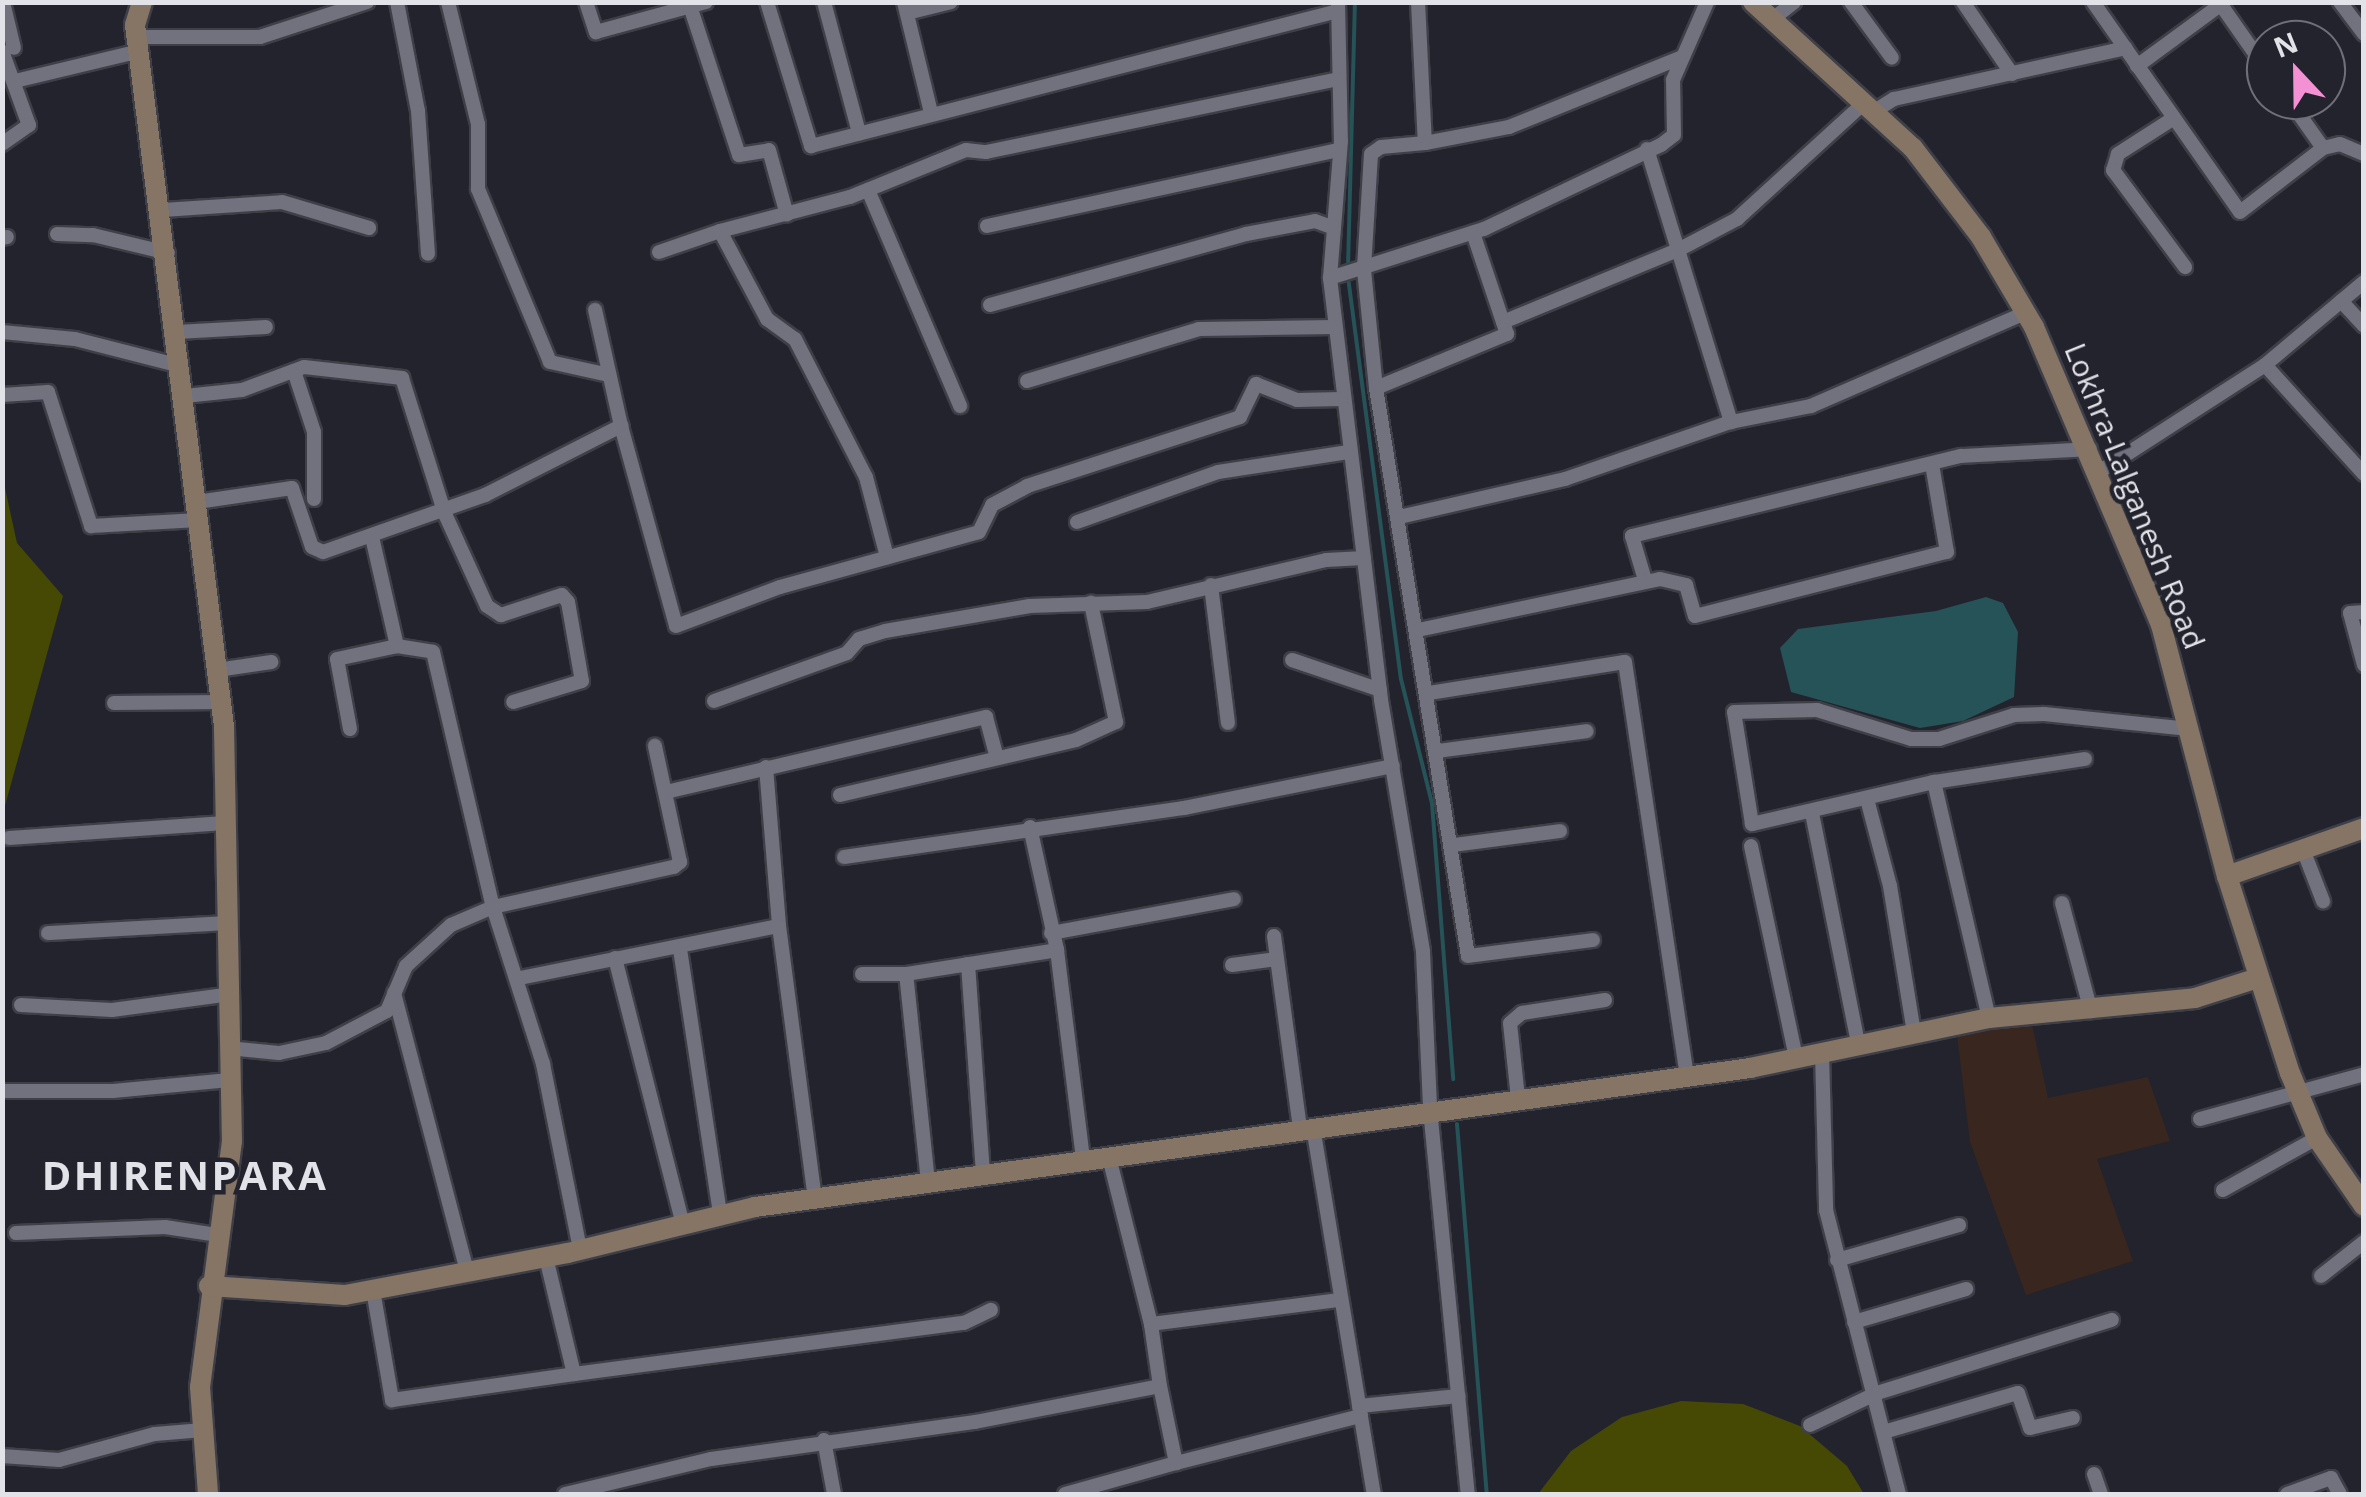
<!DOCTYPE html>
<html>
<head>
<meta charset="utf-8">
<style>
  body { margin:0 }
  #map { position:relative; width:2366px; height:1497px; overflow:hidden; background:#22232d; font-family:"Open Sans",sans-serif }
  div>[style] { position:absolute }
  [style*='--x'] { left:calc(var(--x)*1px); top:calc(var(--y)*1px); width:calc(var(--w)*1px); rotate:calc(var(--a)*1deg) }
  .education>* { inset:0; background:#38261f }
  .green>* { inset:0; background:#454904 }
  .water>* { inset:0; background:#265357 }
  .stream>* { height:4px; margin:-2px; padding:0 2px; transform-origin:2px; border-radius:2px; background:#265357 }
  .roads { filter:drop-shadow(2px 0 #3f3f48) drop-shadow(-2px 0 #3f3f48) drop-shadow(0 2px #3f3f48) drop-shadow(0 -2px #3f3f48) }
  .street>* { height:14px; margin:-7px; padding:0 7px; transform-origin:7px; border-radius:7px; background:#71727e }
  .secondary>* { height:20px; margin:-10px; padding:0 10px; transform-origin:10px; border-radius:10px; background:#867564 }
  span { translate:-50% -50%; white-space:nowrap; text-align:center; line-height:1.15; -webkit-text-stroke:9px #22232d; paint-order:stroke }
  .street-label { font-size:30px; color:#e2e2e9 }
  .district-label { font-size:40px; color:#e2e2e9; font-weight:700; letter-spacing:2.5px }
  .frame { position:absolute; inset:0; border:5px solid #e2e2e9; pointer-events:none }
  .north { position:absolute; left:2246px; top:20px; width:100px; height:100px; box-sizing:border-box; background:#22232d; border:2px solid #6f6f78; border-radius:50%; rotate:338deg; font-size:28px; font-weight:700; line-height:40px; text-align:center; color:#e2e2e9 }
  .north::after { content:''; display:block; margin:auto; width:35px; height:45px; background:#f491d4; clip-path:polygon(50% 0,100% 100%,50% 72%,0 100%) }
</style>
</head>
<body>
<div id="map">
  <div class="education">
    <div style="clip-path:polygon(2032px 1024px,2048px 1098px,2148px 1077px,2170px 1141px,2097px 1159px,2133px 1261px,2026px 1295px,1970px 1142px,1957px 1035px)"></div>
  </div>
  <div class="green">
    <div style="clip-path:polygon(2px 474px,17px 543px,63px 596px,3px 813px)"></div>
    <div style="clip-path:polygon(1681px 1401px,1743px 1404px,1800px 1426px,1847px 1466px,1864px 1494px,1538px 1494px,1571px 1451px,1622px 1417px)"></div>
  </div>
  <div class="water">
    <div style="clip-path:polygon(1986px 597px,2003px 603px,2018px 632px,2014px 697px,1963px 721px,1920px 728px,1791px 692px,1780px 648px,1798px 629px,1936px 611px)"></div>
  </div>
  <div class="stream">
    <div style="--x:1348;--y:267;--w:265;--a:-88.5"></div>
    <div style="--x:1348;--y:277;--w:405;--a:82.5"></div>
    <div style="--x:1401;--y:679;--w:128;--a:76"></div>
    <div style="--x:1432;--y:803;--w:277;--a:85.6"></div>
    <div style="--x:1457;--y:1124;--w:371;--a:85.4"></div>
  </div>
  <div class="roads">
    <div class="street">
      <div style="--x:3;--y:2;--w:47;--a:76.6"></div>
      <div style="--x:397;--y:2;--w:111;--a:79.1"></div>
      <div style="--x:418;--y:111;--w:143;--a:86"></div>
      <div style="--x:448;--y:2;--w:126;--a:76.2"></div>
      <div style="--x:478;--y:124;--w:65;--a:90"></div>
      <div style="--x:478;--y:189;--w:187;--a:67.4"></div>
      <div style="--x:550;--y:362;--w:60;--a:12.4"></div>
      <div style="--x:586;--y:2;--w:32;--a:72"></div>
      <div style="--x:596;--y:32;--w:114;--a:-15.3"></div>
      <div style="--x:767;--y:2;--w:151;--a:73"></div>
      <div style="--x:811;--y:146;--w:544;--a:-14.37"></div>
      <div style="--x:824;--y:2;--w:136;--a:75"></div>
      <div style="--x:904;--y:2;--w:114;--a:76.3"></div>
      <div style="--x:1338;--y:2;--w:139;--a:88.8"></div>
      <div style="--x:1341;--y:141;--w:137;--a:94.6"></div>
      <div style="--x:1330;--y:278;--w:425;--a:83.1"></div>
      <div style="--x:1381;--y:700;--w:255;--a:80.5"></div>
      <div style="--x:1423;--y:952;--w:157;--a:87.4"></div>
      <div style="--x:1430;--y:1109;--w:387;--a:84.4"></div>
      <div style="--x:1418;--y:2;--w:141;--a:87.2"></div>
      <div style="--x:1425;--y:143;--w:86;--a:-10.8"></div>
      <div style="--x:1509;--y:127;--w:187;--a:-22"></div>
      <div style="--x:1851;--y:2;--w:69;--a:53.8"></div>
      <div style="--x:1963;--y:2;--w:87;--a:55.8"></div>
      <div style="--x:2093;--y:2;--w:256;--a:55"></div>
      <div style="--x:2240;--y:212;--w:105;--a:-37.6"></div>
      <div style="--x:2323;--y:148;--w:17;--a:-13"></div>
      <div style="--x:2340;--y:144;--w:26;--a:23"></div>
      <div style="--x:2219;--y:2;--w:82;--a:55"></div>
      <div style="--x:2340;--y:2;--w:40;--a:53"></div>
      <div style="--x:690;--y:6;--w:157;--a:71.8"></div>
      <div style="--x:739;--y:155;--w:30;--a:-9"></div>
      <div style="--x:769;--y:150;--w:67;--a:74.5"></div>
      <div style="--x:907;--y:13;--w:45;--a:-14"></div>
      <div style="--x:1770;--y:21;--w:31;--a:-38"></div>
      <div style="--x:137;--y:37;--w:123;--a:0"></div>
      <div style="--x:260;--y:37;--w:113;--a:-18.1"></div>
      <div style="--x:2;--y:51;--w:79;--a:70"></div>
      <div style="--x:29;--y:125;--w:33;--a:145"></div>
      <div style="--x:2137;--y:66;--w:108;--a:-36.3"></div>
      <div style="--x:15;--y:81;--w:129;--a:-13.5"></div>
      <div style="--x:2289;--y:100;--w:59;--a:54.7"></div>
      <div style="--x:1873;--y:112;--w:25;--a:-32"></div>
      <div style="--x:1894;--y:99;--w:237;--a:-12.4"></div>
      <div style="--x:2174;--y:118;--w:67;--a:147.3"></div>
      <div style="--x:2118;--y:154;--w:17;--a:107"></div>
      <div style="--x:2113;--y:170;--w:121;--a:53.4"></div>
      <div style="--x:1425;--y:143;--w:44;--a:174.8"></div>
      <div style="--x:1381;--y:147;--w:12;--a:145"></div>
      <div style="--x:1371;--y:154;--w:116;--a:93.5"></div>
      <div style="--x:1364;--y:270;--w:119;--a:84.2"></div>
      <div style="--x:1376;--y:388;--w:142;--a:-22.4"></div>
      <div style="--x:1507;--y:334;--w:107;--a:-108.6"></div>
      <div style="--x:1647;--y:149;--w:286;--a:72.9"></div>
      <div style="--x:868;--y:190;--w:235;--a:66.9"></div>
      <div style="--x:163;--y:210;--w:119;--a:-3.8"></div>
      <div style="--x:282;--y:202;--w:91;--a:16.6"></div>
      <div style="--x:987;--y:226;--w:361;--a:-12.2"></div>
      <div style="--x:720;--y:231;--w:134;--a:-14.7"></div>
      <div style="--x:850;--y:197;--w:125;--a:-22.1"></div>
      <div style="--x:966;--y:150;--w:20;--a:6"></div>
      <div style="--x:986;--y:152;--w:360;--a:-11.7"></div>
      <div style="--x:57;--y:234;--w:36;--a:2"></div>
      <div style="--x:93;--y:235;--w:77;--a:13.5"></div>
      <div style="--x:2;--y:238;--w:5;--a:-11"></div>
      <div style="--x:659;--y:252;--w:65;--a:-19"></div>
      <div style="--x:720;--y:231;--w:100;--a:61.9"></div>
      <div style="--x:767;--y:319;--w:34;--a:36"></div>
      <div style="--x:795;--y:339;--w:155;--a:62.8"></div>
      <div style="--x:866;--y:477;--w:83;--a:75.3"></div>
      <div style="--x:1330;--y:278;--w:162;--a:-17.7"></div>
      <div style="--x:1484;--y:229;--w:196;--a:-25.4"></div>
      <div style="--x:1661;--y:145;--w:16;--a:-38"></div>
      <div style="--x:1674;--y:135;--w:55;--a:-91"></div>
      <div style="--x:1673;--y:80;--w:85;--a:-66.4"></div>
      <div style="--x:2341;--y:301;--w:34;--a:47"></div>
      <div style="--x:990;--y:305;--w:266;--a:-15.5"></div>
      <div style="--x:1246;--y:234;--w:70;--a:-10.7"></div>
      <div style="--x:1315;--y:221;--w:20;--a:20"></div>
      <div style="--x:1503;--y:322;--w:189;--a:-22.4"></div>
      <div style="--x:1678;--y:250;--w:67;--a:-27.7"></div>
      <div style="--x:1737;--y:219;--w:171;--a:-42.4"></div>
      <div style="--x:2;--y:332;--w:73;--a:5.5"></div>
      <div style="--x:75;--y:339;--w:109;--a:14.3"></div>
      <div style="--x:177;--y:332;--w:89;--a:-3.2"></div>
      <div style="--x:2265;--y:365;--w:147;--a:47.8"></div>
      <div style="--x:294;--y:371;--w:64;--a:71.8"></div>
      <div style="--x:314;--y:432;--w:67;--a:90"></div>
      <div style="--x:1027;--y:381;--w:180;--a:-16.8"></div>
      <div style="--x:1199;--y:329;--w:135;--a:-0.8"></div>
      <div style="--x:1376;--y:388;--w:575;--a:80.8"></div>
      <div style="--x:1468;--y:956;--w:126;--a:-7.3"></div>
      <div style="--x:2;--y:395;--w:46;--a:-3.7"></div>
      <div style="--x:48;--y:392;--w:141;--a:72.2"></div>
      <div style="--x:91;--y:526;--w:108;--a:-3.2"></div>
      <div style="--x:185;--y:396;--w:57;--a:-6"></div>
      <div style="--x:242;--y:390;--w:66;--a:-20.4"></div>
      <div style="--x:304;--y:367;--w:99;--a:6.4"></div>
      <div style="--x:402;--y:378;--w:143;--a:72.5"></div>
      <div style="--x:445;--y:514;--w:101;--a:65.5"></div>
      <div style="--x:487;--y:606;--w:17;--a:33"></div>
      <div style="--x:501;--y:615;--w:64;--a:-18.2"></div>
      <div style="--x:562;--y:595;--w:9;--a:49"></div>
      <div style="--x:568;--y:602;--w:80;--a:80"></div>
      <div style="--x:582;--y:681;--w:72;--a:163.1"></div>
      <div style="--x:621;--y:426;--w:207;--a:74.6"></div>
      <div style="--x:676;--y:626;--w:111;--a:-20.6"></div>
      <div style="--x:780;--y:587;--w:206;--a:-15.4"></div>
      <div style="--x:979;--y:532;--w:30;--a:-64"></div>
      <div style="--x:992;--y:505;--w:40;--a:-28"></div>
      <div style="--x:1027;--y:486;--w:224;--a:-17.9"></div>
      <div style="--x:1240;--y:417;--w:37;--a:-64"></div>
      <div style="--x:1256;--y:384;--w:44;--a:21.3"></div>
      <div style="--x:1297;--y:400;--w:44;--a:-1.3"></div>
      <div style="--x:2099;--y:472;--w:197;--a:-32.8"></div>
      <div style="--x:2265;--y:365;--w:129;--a:-40"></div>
      <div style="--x:197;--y:502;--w:96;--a:-8.4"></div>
      <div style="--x:292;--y:488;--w:62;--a:71.3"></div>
      <div style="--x:312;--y:547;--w:12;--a:24"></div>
      <div style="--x:323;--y:552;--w:172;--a:-19.4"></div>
      <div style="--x:485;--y:495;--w:153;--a:-26.9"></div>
      <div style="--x:621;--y:426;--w:119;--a:-102.6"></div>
      <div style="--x:1399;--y:517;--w:170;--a:-12.9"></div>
      <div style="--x:1565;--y:479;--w:176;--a:-19"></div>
      <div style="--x:1731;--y:422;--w:82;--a:-11.3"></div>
      <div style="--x:1811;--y:406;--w:233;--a:-23.5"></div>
      <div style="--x:1077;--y:522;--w:150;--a:-19.5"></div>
      <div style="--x:1218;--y:472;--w:132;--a:-8.7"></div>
      <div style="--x:372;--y:537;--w:112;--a:77.1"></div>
      <div style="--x:1645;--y:580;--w:46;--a:-106.5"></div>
      <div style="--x:1632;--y:536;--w:339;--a:-13.7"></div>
      <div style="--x:1961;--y:456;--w:129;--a:-3.1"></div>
      <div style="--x:1211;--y:585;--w:139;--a:83"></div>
      <div style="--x:2364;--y:612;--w:14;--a:176"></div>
      <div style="--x:2350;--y:613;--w:54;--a:74.9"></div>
      <div style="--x:1418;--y:630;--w:247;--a:-11.9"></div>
      <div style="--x:1660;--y:579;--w:27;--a:13"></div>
      <div style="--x:1686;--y:585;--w:32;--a:74"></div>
      <div style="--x:1695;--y:616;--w:260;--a:-14.3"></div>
      <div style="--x:1947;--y:552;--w:89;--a:-99.7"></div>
      <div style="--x:1292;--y:660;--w:93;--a:18.8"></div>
      <div style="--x:217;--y:670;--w:55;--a:-8.4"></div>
      <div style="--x:1429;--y:693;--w:198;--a:-9"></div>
      <div style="--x:1625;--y:662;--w:419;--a:81.5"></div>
      <div style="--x:714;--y:701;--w:141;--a:-19.8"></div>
      <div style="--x:847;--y:653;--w:18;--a:-49"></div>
      <div style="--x:859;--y:639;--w:27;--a:-17"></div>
      <div style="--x:885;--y:631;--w:147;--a:-9.8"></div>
      <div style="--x:1030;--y:606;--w:117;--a:-2"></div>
      <div style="--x:1147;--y:602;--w:184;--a:-13.2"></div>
      <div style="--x:1326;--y:560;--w:38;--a:-3"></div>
      <div style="--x:114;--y:703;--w:107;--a:-0.5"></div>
      <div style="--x:350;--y:729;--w:71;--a:-100.5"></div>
      <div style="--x:337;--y:659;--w:61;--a:-12.2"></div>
      <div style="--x:397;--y:646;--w:36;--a:9"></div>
      <div style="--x:433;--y:652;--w:262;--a:76.8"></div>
      <div style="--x:493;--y:907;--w:165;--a:72.3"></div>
      <div style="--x:543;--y:1064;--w:190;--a:78.7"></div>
      <div style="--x:1438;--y:751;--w:150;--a:-7.6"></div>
      <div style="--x:2085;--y:759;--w:153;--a:171.3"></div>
      <div style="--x:1934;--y:782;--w:187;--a:167"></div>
      <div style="--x:1752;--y:824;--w:113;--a:-99.1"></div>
      <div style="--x:1734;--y:712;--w:83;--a:-1.4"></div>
      <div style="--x:1817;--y:710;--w:98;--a:17.1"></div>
      <div style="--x:1911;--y:739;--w:28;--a:0"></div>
      <div style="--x:1939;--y:739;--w:79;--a:-17.7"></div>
      <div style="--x:2014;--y:715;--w:30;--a:-2"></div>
      <div style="--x:2044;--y:714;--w:146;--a:5.9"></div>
      <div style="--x:766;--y:767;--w:160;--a:85.3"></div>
      <div style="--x:779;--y:926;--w:274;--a:82.5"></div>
      <div style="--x:1934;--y:782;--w:242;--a:76.9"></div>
      <div style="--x:666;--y:792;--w:329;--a:-13.2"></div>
      <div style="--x:986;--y:717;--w:39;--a:75"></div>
      <div style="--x:840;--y:795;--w:242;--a:-13.1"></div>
      <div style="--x:1076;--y:740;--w:44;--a:-24.2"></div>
      <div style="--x:1116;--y:722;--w:122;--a:-101.9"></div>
      <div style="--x:1867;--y:799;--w:90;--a:75.2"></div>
      <div style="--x:1890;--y:886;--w:148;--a:80.7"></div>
      <div style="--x:1812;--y:813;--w:235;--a:78.7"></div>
      <div style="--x:1030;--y:827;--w:126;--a:77.6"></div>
      <div style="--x:1057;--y:950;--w:212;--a:82.9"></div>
      <div style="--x:9;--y:838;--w:216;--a:-4"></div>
      <div style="--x:1454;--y:845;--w:107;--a:-7.5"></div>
      <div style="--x:1751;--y:846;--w:216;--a:78"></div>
      <div style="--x:2304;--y:852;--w:53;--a:68.8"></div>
      <div style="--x:844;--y:857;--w:344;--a:-8.2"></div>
      <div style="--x:1184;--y:808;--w:213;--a:-11.4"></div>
      <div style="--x:2062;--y:903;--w:112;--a:75"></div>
      <div style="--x:48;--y:933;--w:177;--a:-3.2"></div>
      <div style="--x:1051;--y:933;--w:186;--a:-10.5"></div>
      <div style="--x:1274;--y:936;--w:194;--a:82.3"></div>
      <div style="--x:680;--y:949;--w:269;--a:81.4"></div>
      <div style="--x:615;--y:958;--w:275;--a:75.7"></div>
      <div style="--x:968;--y:964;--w:212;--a:85.9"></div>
      <div style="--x:1232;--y:965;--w:45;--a:-7.6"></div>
      <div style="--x:862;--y:974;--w:44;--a:0"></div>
      <div style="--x:520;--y:978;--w:264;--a:-11.4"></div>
      <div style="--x:394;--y:993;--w:288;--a:75.3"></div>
      <div style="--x:21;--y:1005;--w:91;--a:3.1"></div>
      <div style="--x:112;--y:1010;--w:114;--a:-7.6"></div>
      <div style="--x:228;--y:1048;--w:51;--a:5.6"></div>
      <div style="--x:279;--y:1053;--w:48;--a:-12"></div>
      <div style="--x:326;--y:1043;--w:69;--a:-27.7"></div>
      <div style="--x:387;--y:1011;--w:49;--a:-67.1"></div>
      <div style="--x:406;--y:966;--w:61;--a:-42.3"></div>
      <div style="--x:451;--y:925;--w:46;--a:-23.2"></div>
      <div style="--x:493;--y:907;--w:185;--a:-12.5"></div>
      <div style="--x:674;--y:867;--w:8;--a:-40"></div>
      <div style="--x:680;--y:862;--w:119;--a:-102.2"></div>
      <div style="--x:1822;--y:1052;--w:158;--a:88.5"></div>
      <div style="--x:1826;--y:1210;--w:293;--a:75.6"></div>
      <div style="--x:2;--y:1091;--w:111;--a:0"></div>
      <div style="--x:113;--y:1091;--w:117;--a:-5.4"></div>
      <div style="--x:1518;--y:1098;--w:75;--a:-96.1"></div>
      <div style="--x:1510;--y:1023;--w:16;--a:-40"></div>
      <div style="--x:1522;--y:1013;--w:84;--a:-8.9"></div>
      <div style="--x:2200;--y:1119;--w:170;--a:-15.3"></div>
      <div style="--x:1313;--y:1127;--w:372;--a:80.6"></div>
      <div style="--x:1109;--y:1157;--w:172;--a:75.9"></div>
      <div style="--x:928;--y:1182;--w:209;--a:-96"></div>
      <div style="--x:906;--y:974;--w:153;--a:-9"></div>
      <div style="--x:2223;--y:1190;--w:107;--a:-29"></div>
      <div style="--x:16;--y:1233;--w:149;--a:-2.3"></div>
      <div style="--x:165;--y:1227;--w:54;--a:8.6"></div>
      <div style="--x:1837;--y:1260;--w:127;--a:-16"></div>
      <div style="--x:2321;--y:1276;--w:55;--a:-38.3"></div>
      <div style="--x:373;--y:1290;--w:112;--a:80.2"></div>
      <div style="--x:392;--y:1400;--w:184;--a:-8.1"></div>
      <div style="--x:574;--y:1374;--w:120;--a:-103.5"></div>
      <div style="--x:1854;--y:1322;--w:117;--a:-16.4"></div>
      <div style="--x:574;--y:1374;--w:393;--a:-7.5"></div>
      <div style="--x:964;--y:1323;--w:30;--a:-26"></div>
      <div style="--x:1160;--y:1386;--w:63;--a:-98.3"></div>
      <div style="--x:1151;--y:1324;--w:189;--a:-7.3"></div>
      <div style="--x:1359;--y:1406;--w:100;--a:-5.8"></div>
      <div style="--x:1810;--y:1425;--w:74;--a:-25.5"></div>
      <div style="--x:1877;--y:1393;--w:246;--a:-17.3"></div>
      <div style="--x:1887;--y:1431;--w:136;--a:-16.2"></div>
      <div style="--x:2018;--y:1393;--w:37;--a:71"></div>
      <div style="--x:2030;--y:1428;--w:44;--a:-13.1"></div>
      <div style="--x:824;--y:1440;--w:55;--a:79.5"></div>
      <div style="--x:2;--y:1456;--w:57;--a:4"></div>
      <div style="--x:59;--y:1460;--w:99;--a:-15.2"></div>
      <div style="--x:155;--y:1434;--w:48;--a:-4.8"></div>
      <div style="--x:2094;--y:1474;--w:21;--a:71"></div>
      <div style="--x:565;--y:1494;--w:150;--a:-13.5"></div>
      <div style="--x:711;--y:1459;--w:267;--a:-8"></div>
      <div style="--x:975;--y:1422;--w:188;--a:-11"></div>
      <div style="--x:1160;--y:1386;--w:79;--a:78.3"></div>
      <div style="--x:1176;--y:1463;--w:191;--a:-14.3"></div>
      <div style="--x:1065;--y:1494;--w:115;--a:-15.6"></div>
      <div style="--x:2287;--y:1494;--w:47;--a:-20"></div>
      <div style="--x:2331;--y:1478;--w:18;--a:61"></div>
    </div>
    <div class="secondary">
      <div style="--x:142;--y:2;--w:24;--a:107"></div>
      <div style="--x:135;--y:25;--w:708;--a:82.77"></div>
      <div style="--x:224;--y:727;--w:414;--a:88.9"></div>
      <div style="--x:232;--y:1141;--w:248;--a:97.4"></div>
      <div style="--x:200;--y:1387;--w:107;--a:85.7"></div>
      <div style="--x:1753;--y:2;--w:217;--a:42.4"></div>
      <div style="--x:1913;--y:148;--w:112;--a:52.6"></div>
      <div style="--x:1981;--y:237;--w:104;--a:59.5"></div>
      <div style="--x:2034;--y:327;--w:324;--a:66.9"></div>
      <div style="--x:2161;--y:625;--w:260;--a:75.3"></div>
      <div style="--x:2227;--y:876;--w:207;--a:72.3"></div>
      <div style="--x:2290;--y:1073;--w:70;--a:67.4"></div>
      <div style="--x:2317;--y:1138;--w:83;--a:55.3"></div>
      <div style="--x:2227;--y:876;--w:145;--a:-19.3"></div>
      <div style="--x:209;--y:1286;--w:136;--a:3.8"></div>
      <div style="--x:345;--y:1295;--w:227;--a:-10.7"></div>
      <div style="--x:568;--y:1253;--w:193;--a:-13.8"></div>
      <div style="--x:755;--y:1207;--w:1005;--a:-7.95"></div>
      <div style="--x:1750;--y:1068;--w:244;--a:-11.8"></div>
      <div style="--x:1989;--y:1018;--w:207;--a:-5.5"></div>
      <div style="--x:2195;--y:998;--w:66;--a:-17.6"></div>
    </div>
  </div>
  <div class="street-label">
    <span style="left:2135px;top:496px;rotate:68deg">Lokhra-Lalganesh Road</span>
  </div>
  <div class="district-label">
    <span style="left:185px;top:1175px">DHIRENPARA</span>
  </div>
  <div class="frame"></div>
  <div class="north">N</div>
</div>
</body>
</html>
